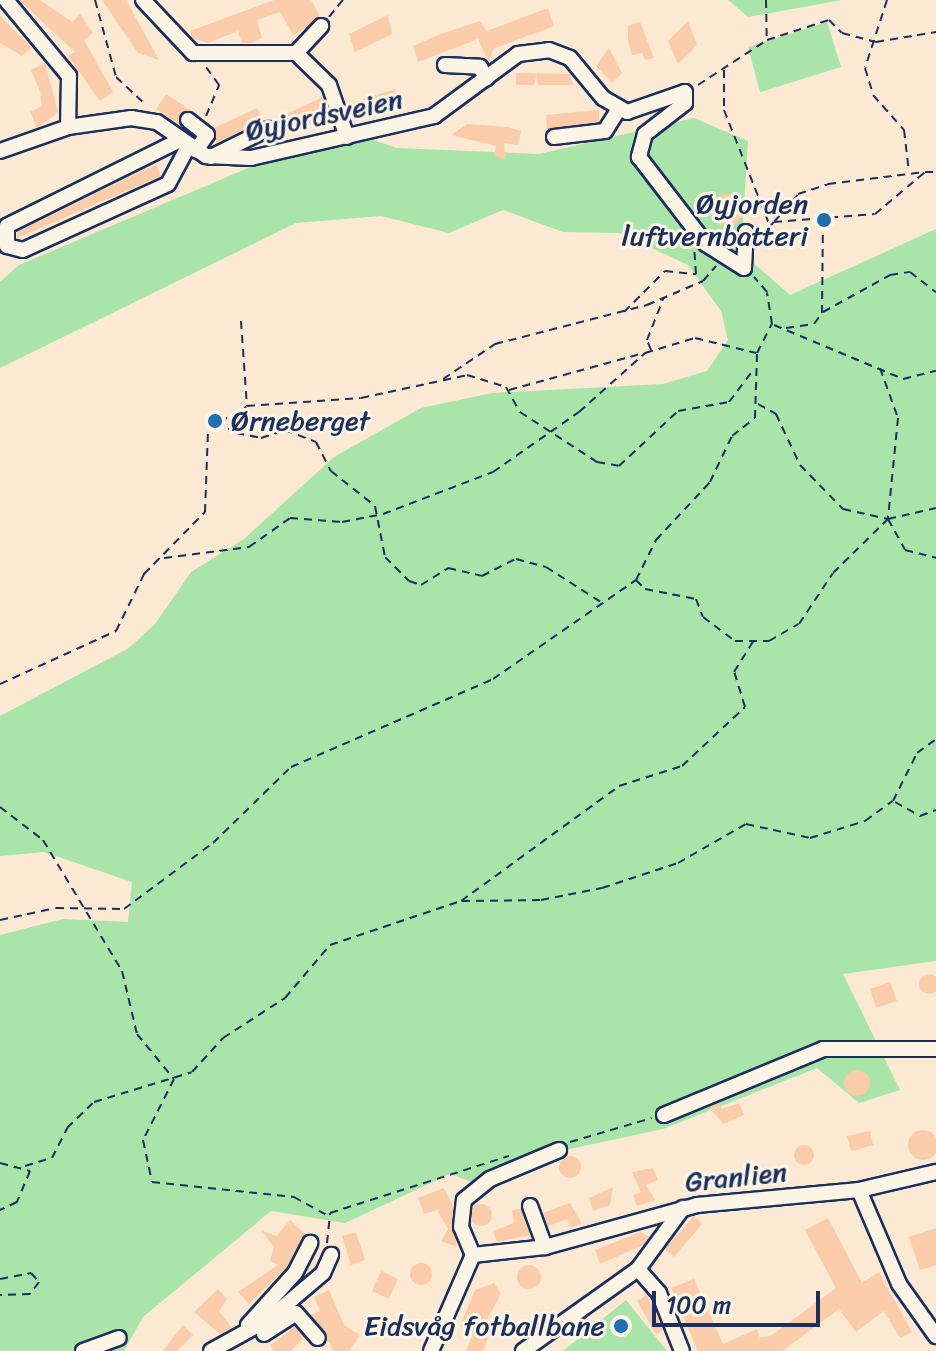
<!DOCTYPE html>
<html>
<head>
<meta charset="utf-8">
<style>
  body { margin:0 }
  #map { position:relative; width:936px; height:1351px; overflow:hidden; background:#fbe9d3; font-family:Sriracha,sans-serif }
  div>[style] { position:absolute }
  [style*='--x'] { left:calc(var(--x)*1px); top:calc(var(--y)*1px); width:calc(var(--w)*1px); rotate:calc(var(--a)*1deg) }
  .green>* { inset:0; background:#a9e4a9 }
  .building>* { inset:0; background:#facca9 }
  .round { border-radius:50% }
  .path>* { height:2px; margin-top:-1px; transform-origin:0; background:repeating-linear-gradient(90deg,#1b2f5e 0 8px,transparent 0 14px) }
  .roads { filter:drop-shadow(2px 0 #1b2f5e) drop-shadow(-2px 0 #1b2f5e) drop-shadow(0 2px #1b2f5e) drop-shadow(0 -2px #1b2f5e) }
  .minor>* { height:14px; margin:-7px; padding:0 7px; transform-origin:7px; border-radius:7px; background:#fcf5e5 }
  .dots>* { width:22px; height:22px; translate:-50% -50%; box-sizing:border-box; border:4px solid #fcf5e5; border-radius:50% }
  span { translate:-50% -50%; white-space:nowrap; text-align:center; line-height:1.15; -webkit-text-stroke:6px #fcf5e5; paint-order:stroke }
  .street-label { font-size:28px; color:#1b2f5e }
  .poi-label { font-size:28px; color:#1b2f5e }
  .right { translate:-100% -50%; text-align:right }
  .left { translate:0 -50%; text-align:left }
  .scale { position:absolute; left:652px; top:1291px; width:168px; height:36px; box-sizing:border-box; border:4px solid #1b2f5e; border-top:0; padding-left:10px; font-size:24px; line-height:28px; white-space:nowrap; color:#1b2f5e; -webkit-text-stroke:6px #fcf5e5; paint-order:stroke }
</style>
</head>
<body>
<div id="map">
  <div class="green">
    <div style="clip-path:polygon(728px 0,842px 0,748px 17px)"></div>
    <div style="clip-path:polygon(827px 22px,841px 67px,760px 92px,748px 47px)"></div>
    <div style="clip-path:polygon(694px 118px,748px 141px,741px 252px,790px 295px,936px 229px,936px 961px,843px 974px,900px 1090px,859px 1103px,817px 1068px,663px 1129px,537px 1156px,485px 1187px,450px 1174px,345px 1223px,271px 1211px,143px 1317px,124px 1351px,0 1351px,0 935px,63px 919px,128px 922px,132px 882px,44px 852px,0 856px,0 716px,129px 648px,155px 624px,191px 572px,244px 539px,334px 457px,421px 408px,492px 393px,663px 384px,707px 371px,728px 340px,721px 311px,688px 265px,619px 233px,563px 232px,503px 210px,449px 233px,381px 216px,296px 223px,0 368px,0 282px,19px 265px,253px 166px,371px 139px,397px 148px,539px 154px)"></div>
    <div style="clip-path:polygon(626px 1300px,667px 1351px,563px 1351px)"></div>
  </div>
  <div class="building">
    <div style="clip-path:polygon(19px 0,40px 0,72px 22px,80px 14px,93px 33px,84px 40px,113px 92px,100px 101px,68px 56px,75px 52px)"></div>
    <div style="clip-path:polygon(102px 0,126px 0,159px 60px,138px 53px)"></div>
    <div style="clip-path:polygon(274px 0,311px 0,320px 16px,294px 36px,280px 12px,257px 20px,262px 38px,251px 43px,242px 43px,238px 31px,208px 43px,192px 38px,190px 31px)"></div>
    <div style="clip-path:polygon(548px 8px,554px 26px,493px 49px,489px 63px,478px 39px,418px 62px,413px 46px,438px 35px,480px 21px,487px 31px)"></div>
    <div style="clip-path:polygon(388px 15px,392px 34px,355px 52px,349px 34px)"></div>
    <div style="clip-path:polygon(0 16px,32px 48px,22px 56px,0 43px)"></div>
    <div style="clip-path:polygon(688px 21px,697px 45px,678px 64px,668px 41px)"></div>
    <div style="clip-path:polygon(640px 22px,654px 58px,645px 60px,642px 53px,632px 55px,628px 40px,628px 25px)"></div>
    <div style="clip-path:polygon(609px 48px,622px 73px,612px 83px,596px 66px)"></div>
    <div style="clip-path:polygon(45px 63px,58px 112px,37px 128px,30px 112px,42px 106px,40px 92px,31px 70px)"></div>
    <div style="clip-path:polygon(516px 73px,570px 74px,573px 85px,538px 85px,537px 74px,534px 85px,516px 85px)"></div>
    <div style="clip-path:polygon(395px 89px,401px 107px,354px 122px,348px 104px)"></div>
    <div style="clip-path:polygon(166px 94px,192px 111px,181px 113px,180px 125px,156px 109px)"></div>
    <div style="clip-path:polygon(323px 97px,329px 116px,288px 134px,280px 117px)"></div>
    <div style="clip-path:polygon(257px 108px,263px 120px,216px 143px,214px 128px)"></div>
    <div style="clip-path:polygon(599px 110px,599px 122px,547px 130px,546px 115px)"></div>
    <div style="clip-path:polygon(467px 124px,508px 127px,521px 131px,518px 145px,504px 143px,505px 159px,494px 156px,496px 146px,451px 135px)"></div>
    <div style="clip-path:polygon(156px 164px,161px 176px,17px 238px,17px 232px)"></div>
    <div class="round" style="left:711px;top:194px;width:32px;height:32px"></div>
    <div class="round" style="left:919px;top:974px;width:20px;height:20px"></div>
    <div style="clip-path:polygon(890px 982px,897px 1001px,876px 1008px,870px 989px)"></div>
    <div class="round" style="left:844px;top:1070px;width:26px;height:26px"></div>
    <div style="clip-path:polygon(719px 1103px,722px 1109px,739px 1103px,744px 1115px,723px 1124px,709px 1107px)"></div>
    <div class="round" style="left:908px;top:1130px;width:30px;height:30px"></div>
    <div style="clip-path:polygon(870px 1131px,873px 1145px,851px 1151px,847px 1136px)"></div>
    <div class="round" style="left:794px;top:1145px;width:20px;height:20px"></div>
    <div class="round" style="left:559px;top:1156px;width:22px;height:22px"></div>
    <div style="clip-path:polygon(653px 1168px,658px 1180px,646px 1185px,655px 1200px,637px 1206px,633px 1195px,641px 1192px,632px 1172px)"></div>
    <div style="clip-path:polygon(613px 1187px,610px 1205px,593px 1211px,589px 1198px)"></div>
    <div style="clip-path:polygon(444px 1188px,453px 1206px,457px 1247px,441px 1241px,448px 1229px,437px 1210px,424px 1214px,418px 1198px)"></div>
    <div style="clip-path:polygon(570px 1203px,582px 1224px,570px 1228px,567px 1219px,548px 1226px,543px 1213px)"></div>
    <div class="round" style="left:470px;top:1204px;width:22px;height:22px"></div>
    <div style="clip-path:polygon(521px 1209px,530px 1235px,497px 1242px,493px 1231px,514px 1223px,512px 1210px)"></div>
    <div style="clip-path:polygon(694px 1216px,702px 1224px,674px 1257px,665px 1249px)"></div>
    <div style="clip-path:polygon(828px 1218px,862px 1283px,879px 1272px,912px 1332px,900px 1338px,884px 1311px,856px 1332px,839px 1309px,782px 1351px,698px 1351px,671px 1288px,694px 1279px,723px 1344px,757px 1329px,760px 1338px,772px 1335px,836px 1288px,805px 1230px)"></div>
    <div style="clip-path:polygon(290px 1220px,305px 1234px,287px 1267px,249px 1304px,238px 1292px,278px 1265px,270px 1261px,274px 1247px,262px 1231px,277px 1236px)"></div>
    <div style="clip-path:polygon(936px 1228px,936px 1265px,920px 1270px,909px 1237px)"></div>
    <div style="clip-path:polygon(356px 1232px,365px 1260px,351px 1265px,342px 1236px)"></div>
    <div style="clip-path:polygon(641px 1232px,649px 1237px,643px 1245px,600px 1264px,595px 1250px)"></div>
    <div class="round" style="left:410px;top:1263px;width:22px;height:22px"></div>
    <div class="round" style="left:517px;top:1265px;width:24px;height:24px"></div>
    <div style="clip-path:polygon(381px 1271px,398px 1279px,389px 1299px,372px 1291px)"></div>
    <div style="clip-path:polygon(494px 1283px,501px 1294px,480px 1333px,488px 1338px,483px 1351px,466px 1351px,473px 1334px,460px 1326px,475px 1290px)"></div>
    <div style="clip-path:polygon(218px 1289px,227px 1299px,219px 1311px,232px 1328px,220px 1334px,194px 1312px)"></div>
    <div style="clip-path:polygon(329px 1290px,344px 1325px,360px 1335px,349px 1351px,334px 1351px,311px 1315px,320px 1311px,314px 1297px)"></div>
    <div style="clip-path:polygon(647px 1295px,663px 1330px,656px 1334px,637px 1301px)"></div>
    <div style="clip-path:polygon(183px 1325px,193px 1335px,177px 1351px,163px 1351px)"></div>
    <div style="clip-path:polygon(295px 1327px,304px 1337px,291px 1351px,274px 1351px,270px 1345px)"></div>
  </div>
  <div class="path">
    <div style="--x:95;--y:0;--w:80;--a:74.7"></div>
    <div style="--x:116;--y:77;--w:41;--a:43"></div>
    <div style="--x:766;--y:0;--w:39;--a:89"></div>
    <div style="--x:887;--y:0;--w:71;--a:107.9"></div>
    <div style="--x:865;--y:68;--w:28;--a:73"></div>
    <div style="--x:873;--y:95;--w:47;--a:48.5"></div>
    <div style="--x:904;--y:130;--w:42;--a:83.2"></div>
    <div style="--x:329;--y:17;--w:22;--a:-51"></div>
    <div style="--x:724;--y:70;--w:40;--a:90"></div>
    <div style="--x:724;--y:110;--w:125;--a:68.4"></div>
    <div style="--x:698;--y:85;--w:82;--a:-33.1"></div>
    <div style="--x:767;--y:40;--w:65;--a:-17.9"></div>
    <div style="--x:829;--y:20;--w:18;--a:45"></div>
    <div style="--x:842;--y:33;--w:35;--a:15"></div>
    <div style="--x:876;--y:42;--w:61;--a:-9.5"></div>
    <div style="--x:206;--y:116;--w:34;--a:-67"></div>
    <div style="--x:219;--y:85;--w:22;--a:-126"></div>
    <div style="--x:774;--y:222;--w:37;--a:-49"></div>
    <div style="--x:798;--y:194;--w:32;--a:-18"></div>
    <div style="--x:828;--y:184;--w:97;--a:-7.1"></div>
    <div style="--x:760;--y:239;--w:22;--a:-51"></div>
    <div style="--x:774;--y:222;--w:101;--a:-4.5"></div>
    <div style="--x:875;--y:214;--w:65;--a:-40"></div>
    <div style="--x:925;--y:172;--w:11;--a:0"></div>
    <div style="--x:624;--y:312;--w:58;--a:-45"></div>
    <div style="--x:665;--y:271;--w:31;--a:6"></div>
    <div style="--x:696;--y:274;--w:26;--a:-94"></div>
    <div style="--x:823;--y:312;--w:77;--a:-28.9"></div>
    <div style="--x:890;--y:275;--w:20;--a:-9"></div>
    <div style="--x:910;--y:272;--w:33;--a:38"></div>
    <div style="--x:241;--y:321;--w:85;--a:86"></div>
    <div style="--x:247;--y:406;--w:114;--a:-4"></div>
    <div style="--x:361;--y:398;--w:108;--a:-12.2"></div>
    <div style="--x:467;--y:375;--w:41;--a:17.1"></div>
    <div style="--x:506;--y:387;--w:29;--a:61"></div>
    <div style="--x:520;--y:412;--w:92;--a:33"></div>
    <div style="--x:597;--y:462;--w:22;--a:10"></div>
    <div style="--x:619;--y:466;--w:81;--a:-43"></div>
    <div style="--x:678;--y:411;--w:52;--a:-10"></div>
    <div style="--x:729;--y:402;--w:41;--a:-52.9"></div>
    <div style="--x:774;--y:325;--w:140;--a:22.7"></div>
    <div style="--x:903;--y:379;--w:34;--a:-14"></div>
    <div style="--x:786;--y:328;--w:28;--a:-8"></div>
    <div style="--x:814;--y:324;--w:14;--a:-54"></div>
    <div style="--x:822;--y:313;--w:94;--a:-89.4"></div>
    <div style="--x:651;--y:350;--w:11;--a:-112"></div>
    <div style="--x:647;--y:340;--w:46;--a:-68.4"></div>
    <div style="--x:880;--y:368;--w:53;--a:70.2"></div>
    <div style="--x:898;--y:418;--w:101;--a:95.7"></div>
    <div style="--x:888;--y:519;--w:35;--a:61"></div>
    <div style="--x:905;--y:550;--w:32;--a:14"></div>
    <div style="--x:443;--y:379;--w:63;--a:-33.9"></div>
    <div style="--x:495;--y:344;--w:157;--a:-14.4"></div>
    <div style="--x:647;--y:305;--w:61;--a:-23.2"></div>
    <div style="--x:703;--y:281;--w:20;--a:-49"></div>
    <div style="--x:509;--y:390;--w:140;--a:-15.3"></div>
    <div style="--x:758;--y:404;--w:21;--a:29"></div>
    <div style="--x:776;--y:414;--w:56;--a:64.8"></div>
    <div style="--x:800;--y:465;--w:62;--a:45.7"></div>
    <div style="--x:843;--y:509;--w:46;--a:12.5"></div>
    <div style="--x:888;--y:519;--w:49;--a:-12.9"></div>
    <div style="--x:216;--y:422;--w:23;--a:29"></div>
    <div style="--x:236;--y:433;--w:25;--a:11"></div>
    <div style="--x:261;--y:438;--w:25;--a:-18"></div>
    <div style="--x:285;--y:430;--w:33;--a:21"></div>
    <div style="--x:316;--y:442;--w:33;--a:63"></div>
    <div style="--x:331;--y:471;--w:56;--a:38.5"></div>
    <div style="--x:375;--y:506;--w:52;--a:78.9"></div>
    <div style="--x:385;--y:557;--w:34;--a:45"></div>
    <div style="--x:409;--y:581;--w:13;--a:18"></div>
    <div style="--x:421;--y:585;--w:32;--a:-32"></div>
    <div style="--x:448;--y:568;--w:35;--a:13"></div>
    <div style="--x:482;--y:576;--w:38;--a:-27"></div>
    <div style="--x:516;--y:559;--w:31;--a:15"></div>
    <div style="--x:546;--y:567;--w:69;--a:32.5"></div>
    <div style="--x:164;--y:558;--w:86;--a:-7.4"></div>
    <div style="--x:249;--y:547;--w:50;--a:-35.3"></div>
    <div style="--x:290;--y:518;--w:52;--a:4.4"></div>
    <div style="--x:342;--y:522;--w:42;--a:-11"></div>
    <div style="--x:383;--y:514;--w:118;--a:-20.9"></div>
    <div style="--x:493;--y:472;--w:105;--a:-34.9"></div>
    <div style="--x:579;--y:412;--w:89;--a:-41.8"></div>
    <div style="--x:645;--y:353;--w:52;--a:-16.7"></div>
    <div style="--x:695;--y:338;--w:63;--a:13.8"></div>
    <div style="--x:636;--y:580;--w:13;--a:45"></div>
    <div style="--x:645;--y:589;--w:52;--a:11.1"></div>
    <div style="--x:696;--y:599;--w:19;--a:69"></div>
    <div style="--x:703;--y:617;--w:40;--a:37"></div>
    <div style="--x:735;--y:641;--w:34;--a:0"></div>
    <div style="--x:769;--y:641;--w:34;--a:-30"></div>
    <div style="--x:799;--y:624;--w:61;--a:-56.3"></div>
    <div style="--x:833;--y:573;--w:77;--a:-44.5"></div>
    <div style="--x:0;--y:684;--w:128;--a:-24.6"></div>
    <div style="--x:116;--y:631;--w:64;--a:-63.8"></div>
    <div style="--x:144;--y:574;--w:87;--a:-45.5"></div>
    <div style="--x:205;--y:512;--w:83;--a:-87.9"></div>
    <div style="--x:208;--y:429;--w:44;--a:-30.1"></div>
    <div style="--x:895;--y:802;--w:29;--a:29"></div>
    <div style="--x:920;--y:816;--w:17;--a:-21"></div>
    <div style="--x:0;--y:807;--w:54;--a:37.5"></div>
    <div style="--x:43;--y:840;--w:153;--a:58.9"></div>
    <div style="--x:122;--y:971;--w:65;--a:76.6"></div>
    <div style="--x:137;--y:1034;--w:58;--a:50.6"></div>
    <div style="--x:174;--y:1079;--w:68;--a:116.9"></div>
    <div style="--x:143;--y:1140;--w:43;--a:77.9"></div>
    <div style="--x:152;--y:1182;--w:143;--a:6"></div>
    <div style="--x:294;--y:1197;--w:38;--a:29"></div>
    <div style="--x:462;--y:901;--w:79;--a:-0.7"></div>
    <div style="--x:541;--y:900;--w:62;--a:-11.1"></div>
    <div style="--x:602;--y:888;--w:80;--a:-18.2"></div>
    <div style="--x:678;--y:863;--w:78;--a:-29.8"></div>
    <div style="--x:746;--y:824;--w:66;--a:12.3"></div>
    <div style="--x:810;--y:838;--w:58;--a:-17.2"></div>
    <div style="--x:865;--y:821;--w:34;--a:-36"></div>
    <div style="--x:893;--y:801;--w:54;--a:-63.4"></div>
    <div style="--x:917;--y:753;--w:24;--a:-36"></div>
    <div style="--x:0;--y:920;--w:57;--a:-12.1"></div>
    <div style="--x:56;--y:908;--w:68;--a:0.8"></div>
    <div style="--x:124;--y:909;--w:111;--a:-36.6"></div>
    <div style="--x:213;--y:843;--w:109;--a:-44.3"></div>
    <div style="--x:291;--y:767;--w:220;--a:-23.5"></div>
    <div style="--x:493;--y:679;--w:174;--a:-34.7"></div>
    <div style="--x:636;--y:580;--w:45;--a:-63.4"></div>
    <div style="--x:656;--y:540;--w:79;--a:-47"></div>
    <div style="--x:710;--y:482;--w:51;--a:-64.4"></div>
    <div style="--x:732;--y:436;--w:29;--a:-38"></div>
    <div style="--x:755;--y:418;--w:65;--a:-88.2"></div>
    <div style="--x:757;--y:353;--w:33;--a:-63"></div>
    <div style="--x:772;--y:324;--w:32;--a:-99"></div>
    <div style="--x:767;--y:292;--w:20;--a:-131"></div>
    <div style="--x:570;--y:1142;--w:85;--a:-16.3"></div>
    <div style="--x:0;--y:1163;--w:31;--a:15"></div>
    <div style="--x:30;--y:1171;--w:34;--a:113"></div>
    <div style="--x:17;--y:1202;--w:19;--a:155"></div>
    <div style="--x:25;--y:1166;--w:28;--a:-17"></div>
    <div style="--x:52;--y:1158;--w:34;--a:-63"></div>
    <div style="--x:67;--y:1128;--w:37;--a:-44"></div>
    <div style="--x:94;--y:1102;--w:102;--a:-17"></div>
    <div style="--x:192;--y:1072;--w:46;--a:-47.6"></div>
    <div style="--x:223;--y:1038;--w:74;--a:-32.8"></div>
    <div style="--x:285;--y:998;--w:70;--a:-49.7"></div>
    <div style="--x:330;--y:945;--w:138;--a:-18.6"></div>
    <div style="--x:461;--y:901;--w:195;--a:-36"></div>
    <div style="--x:619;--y:786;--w:66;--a:-17.6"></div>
    <div style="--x:682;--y:766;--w:86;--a:-43.1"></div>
    <div style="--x:745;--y:707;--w:37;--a:-107"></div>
    <div style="--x:734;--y:672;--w:36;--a:-58"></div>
    <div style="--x:327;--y:1243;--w:30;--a:-84"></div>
    <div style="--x:330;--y:1213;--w:188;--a:-17.7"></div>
    <div style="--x:0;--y:1279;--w:32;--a:-11"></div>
    <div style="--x:31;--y:1273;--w:12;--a:48"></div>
    <div style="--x:39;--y:1282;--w:15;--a:127"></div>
    <div style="--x:30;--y:1294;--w:30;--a:178"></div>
  </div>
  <div class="roads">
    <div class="minor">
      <div style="--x:6;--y:0;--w:99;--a:50.3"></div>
      <div style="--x:69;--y:76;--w:51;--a:91.1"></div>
      <div style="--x:143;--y:0;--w:73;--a:46.7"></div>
      <div style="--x:193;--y:53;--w:103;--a:0"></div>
      <div style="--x:296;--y:53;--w:46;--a:44.1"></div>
      <div style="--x:329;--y:85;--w:55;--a:70.9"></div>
      <div style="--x:296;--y:53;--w:37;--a:-47"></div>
      <div style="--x:445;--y:65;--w:35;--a:3"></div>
      <div style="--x:480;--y:67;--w:13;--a:61"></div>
      <div style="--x:188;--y:120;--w:24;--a:38"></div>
      <div style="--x:207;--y:135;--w:19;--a:126"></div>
      <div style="--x:554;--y:137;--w:51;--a:-6.7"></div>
      <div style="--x:605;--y:131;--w:26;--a:-58"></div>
      <div style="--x:180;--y:140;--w:193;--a:153.6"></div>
      <div style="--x:7;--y:226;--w:20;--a:90"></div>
      <div style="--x:7;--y:246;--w:16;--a:14"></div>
      <div style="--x:23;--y:250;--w:159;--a:-24.5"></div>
      <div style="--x:168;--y:184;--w:44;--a:-61.7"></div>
      <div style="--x:0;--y:151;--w:72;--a:-19.4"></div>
      <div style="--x:68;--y:127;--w:64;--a:-8.1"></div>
      <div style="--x:131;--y:118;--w:26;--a:9"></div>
      <div style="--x:157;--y:122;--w:60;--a:34.8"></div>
      <div style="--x:206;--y:156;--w:45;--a:2.5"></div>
      <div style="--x:251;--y:158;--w:188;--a:-12.9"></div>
      <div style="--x:434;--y:116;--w:104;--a:-36.4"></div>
      <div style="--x:518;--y:54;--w:31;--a:-7"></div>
      <div style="--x:549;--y:50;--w:22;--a:21"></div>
      <div style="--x:570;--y:58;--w:52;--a:50.5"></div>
      <div style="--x:603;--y:98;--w:28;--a:30"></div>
      <div style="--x:627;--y:112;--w:61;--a:-19"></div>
      <div style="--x:685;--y:92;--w:11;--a:90"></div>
      <div style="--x:685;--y:103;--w:51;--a:142.2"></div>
      <div style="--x:645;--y:134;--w:24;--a:105"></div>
      <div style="--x:639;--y:157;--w:110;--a:52.4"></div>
      <div style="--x:706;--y:244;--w:45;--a:32.3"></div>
      <div style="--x:744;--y:268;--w:36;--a:-87"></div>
      <div style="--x:211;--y:157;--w:64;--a:-26.2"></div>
      <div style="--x:664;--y:1115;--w:172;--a:-22.5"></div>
      <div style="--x:823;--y:1049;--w:113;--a:0"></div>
      <div style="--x:859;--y:1190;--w:102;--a:66.9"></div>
      <div style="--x:899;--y:1284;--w:64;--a:54.6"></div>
      <div style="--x:530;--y:1206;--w:44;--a:69.9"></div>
      <div style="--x:473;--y:1255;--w:30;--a:-113"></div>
      <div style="--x:461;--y:1227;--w:27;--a:-84"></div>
      <div style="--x:464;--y:1200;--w:33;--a:-39"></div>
      <div style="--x:490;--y:1179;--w:75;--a:-22.8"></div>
      <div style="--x:638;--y:1269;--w:76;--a:-53.6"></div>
      <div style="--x:248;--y:1325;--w:70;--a:-47.9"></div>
      <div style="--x:295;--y:1273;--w:34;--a:-63"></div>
      <div style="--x:264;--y:1334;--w:38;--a:-33"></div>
      <div style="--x:296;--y:1313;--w:33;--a:49"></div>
      <div style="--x:83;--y:1351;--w:38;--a:-20"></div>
      <div style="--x:211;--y:1351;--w:66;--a:-28.9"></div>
      <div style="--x:269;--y:1319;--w:71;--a:-40.4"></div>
      <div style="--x:323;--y:1273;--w:20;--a:-66"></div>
      <div style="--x:431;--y:1351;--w:105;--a:-66.4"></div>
      <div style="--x:473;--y:1255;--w:72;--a:-6.3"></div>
      <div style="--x:545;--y:1247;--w:158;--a:-15.4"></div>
      <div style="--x:697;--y:1205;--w:163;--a:-5.3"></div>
      <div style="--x:859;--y:1190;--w:79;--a:-13.2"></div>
      <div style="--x:523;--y:1351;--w:141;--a:-35.5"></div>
      <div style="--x:638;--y:1269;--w:32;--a:49"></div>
      <div style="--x:659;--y:1293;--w:62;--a:68.4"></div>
    </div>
  </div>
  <div class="dots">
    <div style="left:824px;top:220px;background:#1f6fb2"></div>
    <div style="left:215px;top:421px;background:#1f6fb2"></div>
    <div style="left:621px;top:1326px;background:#1f6fb2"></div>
  </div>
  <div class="street-label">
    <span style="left:324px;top:115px;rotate:-12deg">Øyjordsveien</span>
    <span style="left:736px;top:1177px;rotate:-6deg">Granlien</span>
  </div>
  <div class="poi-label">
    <span class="right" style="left:808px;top:220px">Øyjorden<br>luftvernbatteri</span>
    <span class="left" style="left:231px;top:421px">Ørneberget</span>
    <span class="right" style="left:605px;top:1326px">Eidsvåg fotballbane</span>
  </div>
  <div class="scale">100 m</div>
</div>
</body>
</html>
